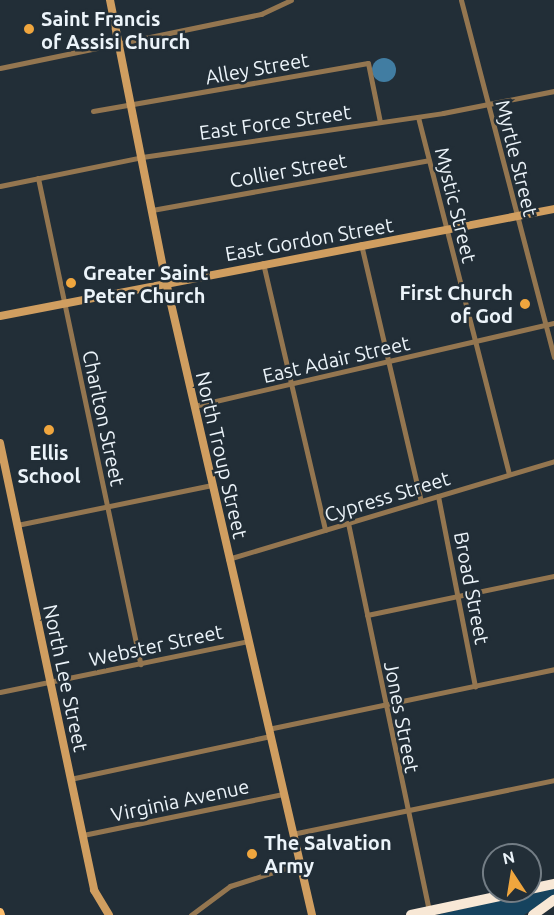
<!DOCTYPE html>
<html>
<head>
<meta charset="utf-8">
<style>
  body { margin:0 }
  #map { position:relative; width:554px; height:915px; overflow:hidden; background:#222e37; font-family:Ubuntu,sans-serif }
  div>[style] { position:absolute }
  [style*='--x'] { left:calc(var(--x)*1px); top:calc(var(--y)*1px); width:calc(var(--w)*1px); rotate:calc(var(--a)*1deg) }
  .green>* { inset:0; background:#16435e }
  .water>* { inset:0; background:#417da2 }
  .round { border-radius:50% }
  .street>* { height:5px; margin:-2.5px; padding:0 2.5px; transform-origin:2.5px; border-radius:2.5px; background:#947650 }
  .secondary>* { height:8px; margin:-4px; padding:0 4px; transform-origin:4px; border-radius:4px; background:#d09e60 }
  .primary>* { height:8px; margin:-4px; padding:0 4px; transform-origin:4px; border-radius:4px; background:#febe6c }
  .highway>* { height:10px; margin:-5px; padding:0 5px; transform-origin:5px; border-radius:5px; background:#f8e8d6 }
  .dots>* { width:16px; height:16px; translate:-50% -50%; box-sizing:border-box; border:3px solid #222e37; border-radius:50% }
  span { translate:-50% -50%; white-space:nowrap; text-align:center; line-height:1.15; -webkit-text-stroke:5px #222e37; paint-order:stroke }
  .poi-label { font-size:20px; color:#ecf4fa; font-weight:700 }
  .left { translate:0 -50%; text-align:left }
  .right { translate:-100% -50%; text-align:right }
  .street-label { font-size:20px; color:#ecf4fa }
  .north { position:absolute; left:482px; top:843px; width:60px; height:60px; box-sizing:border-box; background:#222e37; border:2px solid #737d85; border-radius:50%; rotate:348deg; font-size:16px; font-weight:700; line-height:24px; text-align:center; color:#ecf4fa }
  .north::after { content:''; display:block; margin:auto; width:21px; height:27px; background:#f0a63e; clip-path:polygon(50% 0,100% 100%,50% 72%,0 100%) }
</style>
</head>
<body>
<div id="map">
  <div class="green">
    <div style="clip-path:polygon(554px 887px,554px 895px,524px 915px,437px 915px)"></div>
  </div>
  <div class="water">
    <div class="round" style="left:372px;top:58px;width:24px;height:24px"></div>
  </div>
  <div class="street">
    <div style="--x:461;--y:0;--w:369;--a:75.4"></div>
    <div style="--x:0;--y:68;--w:267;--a:-11.7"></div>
    <div style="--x:261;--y:14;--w:33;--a:-25"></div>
    <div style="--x:93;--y:111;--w:279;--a:-9.9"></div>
    <div style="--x:368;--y:63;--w:60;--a:78.5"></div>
    <div style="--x:418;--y:117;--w:368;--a:75.7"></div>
    <div style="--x:38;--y:178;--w:497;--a:78.1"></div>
    <div style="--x:0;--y:186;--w:145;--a:-11.5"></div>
    <div style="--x:142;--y:157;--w:304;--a:-8.3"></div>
    <div style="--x:443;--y:113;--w:113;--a:-11.2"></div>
    <div style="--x:152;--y:210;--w:281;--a:-10.2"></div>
    <div style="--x:361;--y:244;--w:264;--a:76.9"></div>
    <div style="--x:263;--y:263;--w:274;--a:76.9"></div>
    <div style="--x:194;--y:406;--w:369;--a:-13"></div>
    <div style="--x:438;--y:496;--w:194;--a:79"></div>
    <div style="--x:348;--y:523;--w:396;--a:78.2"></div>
    <div style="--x:17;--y:525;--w:199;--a:-11.6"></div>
    <div style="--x:228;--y:559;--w:340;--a:-16.7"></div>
    <div style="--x:367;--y:615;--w:191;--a:-11.8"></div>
    <div style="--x:0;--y:692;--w:253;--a:-11.6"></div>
    <div style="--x:268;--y:729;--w:292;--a:-11.8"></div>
    <div style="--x:70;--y:779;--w:205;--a:-12.1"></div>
    <div style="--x:292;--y:834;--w:268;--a:-11.6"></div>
    <div style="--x:83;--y:835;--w:204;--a:-11.6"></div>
    <div style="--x:191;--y:915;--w:49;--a:-36.6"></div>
    <div style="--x:230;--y:886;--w:72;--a:-17.7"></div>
  </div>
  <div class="secondary">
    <div style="--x:110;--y:0;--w:288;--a:78.8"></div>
    <div style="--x:166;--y:282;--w:650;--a:77.01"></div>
    <div style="--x:0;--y:316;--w:564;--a:-10.93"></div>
    <div style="--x:0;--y:443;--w:457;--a:78.1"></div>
    <div style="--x:94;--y:890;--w:29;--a:59"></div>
  </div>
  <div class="primary">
    <div style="--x:0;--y:912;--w:3;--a:72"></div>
  </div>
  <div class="highway">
    <div style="--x:530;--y:889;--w:25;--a:-12"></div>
    <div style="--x:411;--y:915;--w:115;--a:-12.1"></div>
    <div style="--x:533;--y:915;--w:26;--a:-36"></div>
  </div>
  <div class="dots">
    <div style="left:29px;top:29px;background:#f0a63e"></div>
    <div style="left:71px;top:283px;background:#f0a63e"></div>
    <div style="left:525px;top:304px;background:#f0a63e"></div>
    <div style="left:49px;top:430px;background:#f0a63e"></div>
    <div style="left:252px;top:854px;background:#f0a63e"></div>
  </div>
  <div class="poi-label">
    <span class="left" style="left:41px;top:30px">Saint Francis<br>of Assisi Church</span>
    <span class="left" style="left:83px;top:284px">Greater Saint<br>Peter Church</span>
    <span class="right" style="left:513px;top:304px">First Church<br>of God</span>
    <span style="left:49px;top:464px">Ellis<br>School</span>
    <span class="left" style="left:264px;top:854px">The Salvation<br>Army</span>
  </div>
  <div class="street-label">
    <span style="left:257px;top:68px;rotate:-10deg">Alley Street</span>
    <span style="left:275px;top:122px;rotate:-8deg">East Force Street</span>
    <span style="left:517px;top:158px;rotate:76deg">Myrtle Street</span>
    <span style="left:288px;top:170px;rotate:-10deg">Collier Street</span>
    <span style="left:456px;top:205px;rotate:76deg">Mystic Street</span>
    <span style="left:309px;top:239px;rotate:-10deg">East Gordon Street</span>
    <span style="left:336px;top:359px;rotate:-13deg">East Adair Street</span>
    <span style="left:104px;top:418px;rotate:78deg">Charlton Street</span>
    <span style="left:222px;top:455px;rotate:77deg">North Troup Street</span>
    <span style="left:387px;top:496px;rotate:-17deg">Cypress Street</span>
    <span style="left:472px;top:588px;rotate:79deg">Broad Street</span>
    <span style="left:156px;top:645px;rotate:-12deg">Webster Street</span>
    <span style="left:66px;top:678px;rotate:78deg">North Lee Street</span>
    <span style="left:402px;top:717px;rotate:79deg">Jones Street</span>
    <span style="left:180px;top:800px;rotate:-12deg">Virginia Avenue</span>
  </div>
  <div class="north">N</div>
</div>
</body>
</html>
